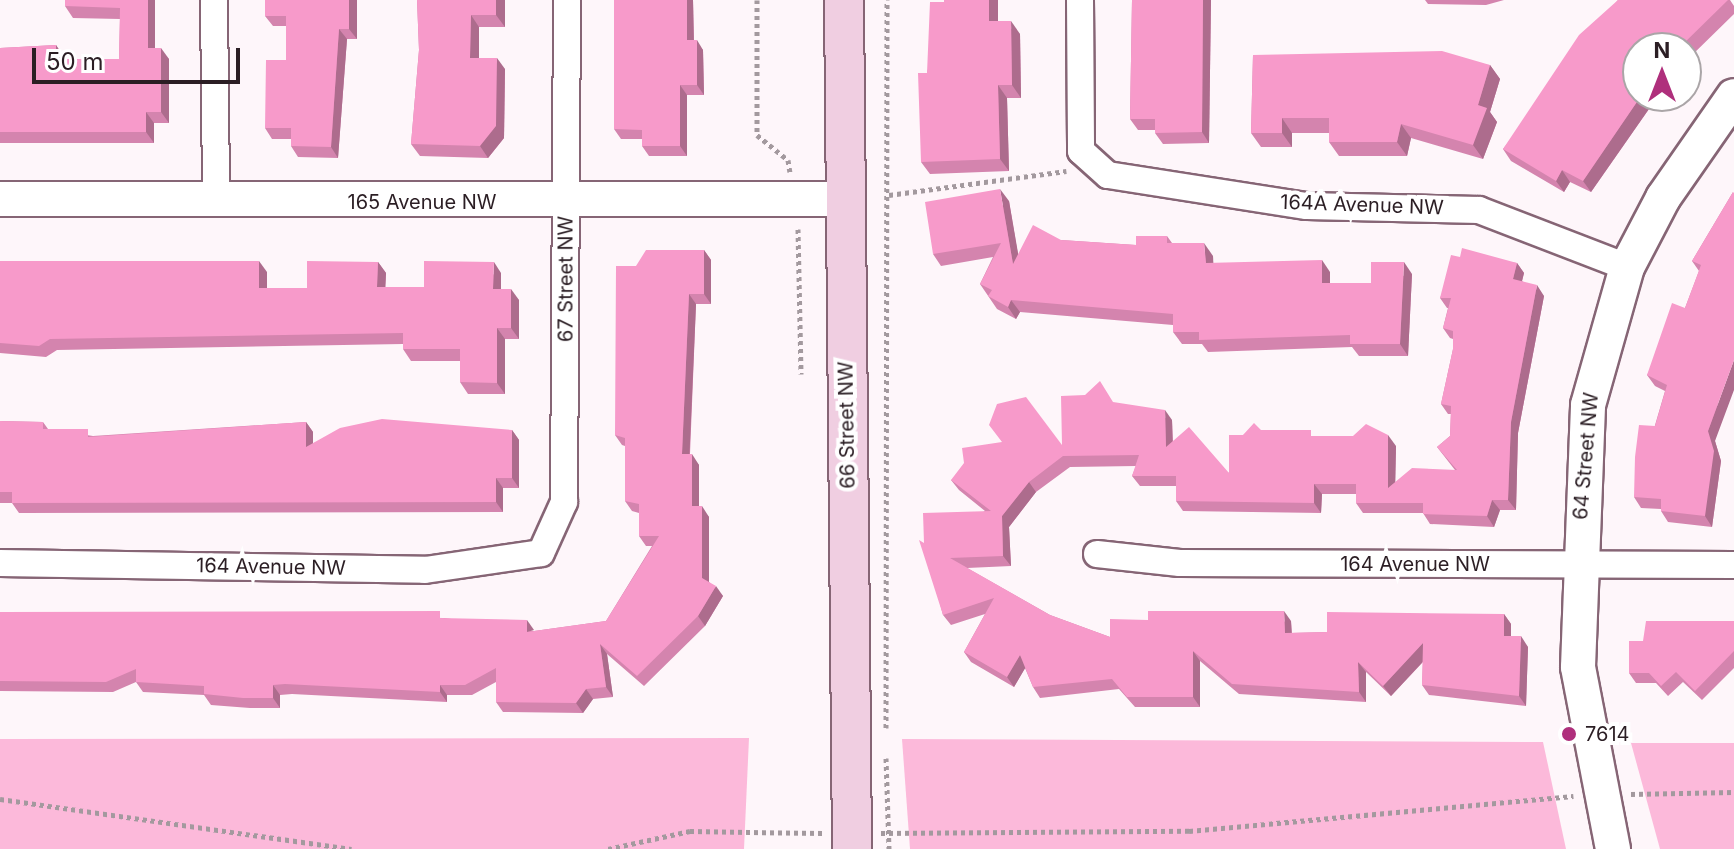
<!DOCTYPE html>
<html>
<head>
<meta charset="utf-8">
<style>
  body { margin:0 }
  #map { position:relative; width:1734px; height:849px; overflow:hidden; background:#fef6fa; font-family:Inter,sans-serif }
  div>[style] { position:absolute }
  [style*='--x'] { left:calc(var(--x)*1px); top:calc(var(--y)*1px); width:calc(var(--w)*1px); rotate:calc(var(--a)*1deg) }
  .green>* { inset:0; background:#fcb9da }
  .path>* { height:5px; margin-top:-2.5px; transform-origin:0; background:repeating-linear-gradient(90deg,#a3999e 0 4px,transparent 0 8px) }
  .roads { filter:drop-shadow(2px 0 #866575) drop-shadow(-2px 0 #866575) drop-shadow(0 2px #866575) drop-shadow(0 -2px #866575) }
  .minor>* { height:26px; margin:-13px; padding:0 13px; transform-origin:13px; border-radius:13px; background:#fff }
  .tertiary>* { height:34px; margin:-17px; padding:0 17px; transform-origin:17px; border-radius:17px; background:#fff }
  .secondary>* { height:38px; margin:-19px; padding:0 19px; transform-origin:19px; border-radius:19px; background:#f0cee1 }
  .wall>* { inset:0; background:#d484ae }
  .shaded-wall>* { inset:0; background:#ad6c8d }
  .building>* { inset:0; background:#f79aca }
  .dots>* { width:22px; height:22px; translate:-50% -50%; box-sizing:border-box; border:4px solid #fff; border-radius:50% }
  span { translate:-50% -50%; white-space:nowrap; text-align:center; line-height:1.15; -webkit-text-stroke:8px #fff; paint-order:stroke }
  .street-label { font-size:20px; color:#2b1e24 }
  .poi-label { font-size:20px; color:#2b1e24 }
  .left { translate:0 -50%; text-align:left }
  .north { position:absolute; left:1622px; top:32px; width:80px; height:80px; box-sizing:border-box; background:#fff; border:2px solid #aaa5a7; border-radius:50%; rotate:0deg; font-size:22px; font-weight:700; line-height:32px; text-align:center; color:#2b1e24 }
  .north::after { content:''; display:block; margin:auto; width:28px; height:36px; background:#af2f7c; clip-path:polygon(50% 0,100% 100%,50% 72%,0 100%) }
  .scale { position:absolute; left:32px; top:48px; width:208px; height:36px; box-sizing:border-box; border:4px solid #2b1e24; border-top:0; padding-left:10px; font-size:24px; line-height:28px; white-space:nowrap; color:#2b1e24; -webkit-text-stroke:6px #fff; paint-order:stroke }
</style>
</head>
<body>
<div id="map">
  <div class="green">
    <div style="clip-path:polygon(749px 738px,744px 849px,0 849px,0 739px)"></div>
    <div style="clip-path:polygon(902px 739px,1543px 742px,1566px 849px,910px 849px)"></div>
    <div style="clip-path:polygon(1631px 743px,1734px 743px,1734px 849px,1660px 849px)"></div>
  </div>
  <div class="path">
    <div style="--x:757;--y:0;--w:135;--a:90"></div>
    <div style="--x:757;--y:135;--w:40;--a:39"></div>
    <div style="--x:788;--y:160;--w:12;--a:81"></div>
    <div style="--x:889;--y:195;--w:179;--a:-7.7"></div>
    <div style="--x:798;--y:229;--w:145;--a:88.8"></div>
    <div style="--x:886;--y:728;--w:728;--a:-89.92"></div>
    <div style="--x:886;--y:758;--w:91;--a:88.1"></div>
    <div style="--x:1631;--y:794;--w:103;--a:-1.1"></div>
    <div style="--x:0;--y:799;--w:355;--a:8.1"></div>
    <div style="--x:881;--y:833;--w:308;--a:-0.4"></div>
    <div style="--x:1189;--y:831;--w:386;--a:-5.2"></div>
    <div style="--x:608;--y:849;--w:84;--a:-12.4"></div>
    <div style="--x:690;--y:831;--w:133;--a:0.9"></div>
  </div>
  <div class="roads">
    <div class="minor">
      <div style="--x:214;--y:0;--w:201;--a:89.4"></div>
      <div style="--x:1080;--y:0;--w:151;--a:89.6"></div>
      <div style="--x:1081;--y:151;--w:36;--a:42"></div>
      <div style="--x:1108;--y:175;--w:201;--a:8.9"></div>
      <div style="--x:1307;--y:206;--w:172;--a:1.3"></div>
      <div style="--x:1479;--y:210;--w:159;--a:21.1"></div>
      <div style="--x:1097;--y:554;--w:83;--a:6.2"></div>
      <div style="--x:1180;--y:563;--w:554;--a:0.21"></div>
      <div style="--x:0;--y:563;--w:425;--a:0.9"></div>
      <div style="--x:425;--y:570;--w:117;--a:-8.3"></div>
      <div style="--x:541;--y:553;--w:56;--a:-65.7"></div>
      <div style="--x:564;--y:502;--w:502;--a:-89.66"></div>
    </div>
    <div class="tertiary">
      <div style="--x:0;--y:199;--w:845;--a:0"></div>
      <div style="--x:1613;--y:849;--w:185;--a:-100.9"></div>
      <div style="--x:1578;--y:667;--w:262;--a:-87.8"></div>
      <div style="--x:1588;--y:405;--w:143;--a:-74.2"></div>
      <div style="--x:1627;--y:267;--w:78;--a:-62.4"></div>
      <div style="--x:1663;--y:198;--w:124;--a:-55.2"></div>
    </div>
    <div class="secondary">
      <div style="--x:844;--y:0;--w:849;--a:89.46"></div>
    </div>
  </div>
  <div class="wall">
    <div style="clip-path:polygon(155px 0,155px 48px,169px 59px,169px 123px,154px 123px,154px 143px,0 143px,0 48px,56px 45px,63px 56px,63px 59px,119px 59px,120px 19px,73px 18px,65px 6px)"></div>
    <div style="clip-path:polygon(265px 0,357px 0,357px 39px,347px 39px,338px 158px,298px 157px,291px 146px,291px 139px,272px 139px,265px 128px,286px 60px,286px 26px,273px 26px,265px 16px)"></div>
    <div style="clip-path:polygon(417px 0,505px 0,505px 27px,479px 27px,479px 58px,505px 69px,504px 138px,488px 158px,420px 156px,411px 144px,419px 50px)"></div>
    <div style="clip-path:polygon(614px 0,693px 0,694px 40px,703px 50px,704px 95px,687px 95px,687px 156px,649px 156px,642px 146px,642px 139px,621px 139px,614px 129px)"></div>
    <div style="clip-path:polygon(998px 0,998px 21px,1020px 34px,1021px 98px,1007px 98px,1009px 171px,930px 174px,921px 162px,927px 73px,944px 2px)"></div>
    <div style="clip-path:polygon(1132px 0,1211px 0,1209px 143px,1163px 144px,1155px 133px,1155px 130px,1138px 130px,1130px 119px)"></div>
    <div style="clip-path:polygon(1425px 0,1504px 0,1486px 5px,1428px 4px)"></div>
    <div style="clip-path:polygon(1618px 0,1730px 0,1734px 6px,1734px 14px,1686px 61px,1686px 48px,1638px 48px,1638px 96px,1658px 96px,1591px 192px,1570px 182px,1564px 192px,1511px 161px,1503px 149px)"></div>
    <div style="clip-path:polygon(1253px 55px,1490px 65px,1500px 79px,1490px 112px,1497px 122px,1483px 159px,1411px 138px,1407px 156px,1339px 156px,1329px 142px,1329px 133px,1292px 133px,1292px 147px,1261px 147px,1251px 133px)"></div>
    <div style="clip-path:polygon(1733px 192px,1715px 441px,1721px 461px,1712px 527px,1668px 522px,1661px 511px,1661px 509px,1641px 508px,1634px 497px,1665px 391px,1655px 386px,1647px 375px,1685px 308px,1699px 271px,1692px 261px)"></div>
    <div style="clip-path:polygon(1009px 201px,1018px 255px,1061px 240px,1136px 245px,1167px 236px,1172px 243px,1213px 256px,1213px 263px,1330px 272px,1330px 283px,1371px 283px,1412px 274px,1408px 356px,1359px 356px,1352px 347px,1208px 352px,1202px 344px,1182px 344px,1173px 332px,1173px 325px,1020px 312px,1016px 319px,997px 309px,980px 284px,993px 257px,941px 266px,933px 254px)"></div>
    <div style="clip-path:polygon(704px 250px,711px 260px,711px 304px,696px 304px,690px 454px,699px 465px,699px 506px,709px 517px,709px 582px,723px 596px,705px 626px,644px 686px,607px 654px,613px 697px,593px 699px,583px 713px,503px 712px,496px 702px,496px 682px,472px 695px,447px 695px,447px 702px,292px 694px,280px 695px,280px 708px,250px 708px,211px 705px,204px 695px,143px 692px,136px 682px,113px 692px,0 691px,0 612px,444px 618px,534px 631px,606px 621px,652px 546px,646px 546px,639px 536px,639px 513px,632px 511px,625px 501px,625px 446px,622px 445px,615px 435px,636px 266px)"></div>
    <div style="clip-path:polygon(1460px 257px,1517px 263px,1524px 273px,1522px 281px,1544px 296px,1518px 433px,1516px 510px,1500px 510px,1494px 527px,1430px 524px,1423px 513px,1363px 513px,1356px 503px,1356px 494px,1322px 494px,1321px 513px,1183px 511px,1176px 501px,1176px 486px,1140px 486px,1132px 476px,1136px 466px,1070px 467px,1036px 492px,1009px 527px,1011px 566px,967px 568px,1050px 615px,1110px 637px,1291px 621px,1292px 633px,1327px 632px,1504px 614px,1511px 624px,1511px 636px,1528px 647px,1526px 706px,1429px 695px,1422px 685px,1423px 662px,1391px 696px,1366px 672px,1366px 702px,1239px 694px,1200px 661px,1200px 707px,1135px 707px,1119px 689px,1040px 698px,1033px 687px,1025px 668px,1014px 687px,971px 662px,964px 652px,985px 614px,951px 625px,943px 615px,924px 543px,985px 511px,959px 490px,951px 480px,1062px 445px,1114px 403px,1172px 420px,1173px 442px,1229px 473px,1243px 435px,1261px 430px,1396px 446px,1395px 482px,1455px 470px,1437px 447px,1450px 436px,1451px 414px,1448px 414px,1441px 404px,1453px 349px,1453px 339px,1450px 338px,1443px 328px,1448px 308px,1447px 308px,1440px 298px)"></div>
    <div style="clip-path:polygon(0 261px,267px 272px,267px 288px,307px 288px,378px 262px,386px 273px,385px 287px,424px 287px,501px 273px,501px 289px,519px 300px,519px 339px,505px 339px,505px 394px,468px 394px,460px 382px,460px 361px,411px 361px,403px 349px,403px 344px,57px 350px,46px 357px,0 353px)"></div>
    <div style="clip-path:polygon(0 421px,43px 422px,48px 429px,93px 436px,306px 422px,313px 432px,313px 443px,512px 430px,519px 440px,519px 488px,503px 488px,503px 512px,19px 513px,12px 503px,0 503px)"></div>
    <div style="clip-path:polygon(1734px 621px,1734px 668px,1702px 700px,1683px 682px,1668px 696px,1656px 683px,1636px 683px,1629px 673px,1643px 641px)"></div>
  </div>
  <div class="shaded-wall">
    <div style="clip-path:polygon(148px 0,155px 0,155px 59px,148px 48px)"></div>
    <div style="clip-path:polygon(349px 0,357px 0,357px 39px,349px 29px)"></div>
    <div style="clip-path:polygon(496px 0,505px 0,505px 27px,496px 15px)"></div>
    <div style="clip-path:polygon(687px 0,693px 0,694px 50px,687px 40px)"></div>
    <div style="clip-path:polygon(989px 0,998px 0,998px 34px,989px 21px)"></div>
    <div style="clip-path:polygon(1203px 0,1211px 0,1209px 143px,1202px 132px)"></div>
    <div style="clip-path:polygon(471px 15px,479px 27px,479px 69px,470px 58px)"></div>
    <div style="clip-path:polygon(1011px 21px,1020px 34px,1021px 98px,1012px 85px)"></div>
    <div style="clip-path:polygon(339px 29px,347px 39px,338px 158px,331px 147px)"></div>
    <div style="clip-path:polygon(697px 40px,703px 50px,704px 95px,697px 85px)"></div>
    <div style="clip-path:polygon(56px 45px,63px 56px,63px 70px,56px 59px)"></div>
    <div style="clip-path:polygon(161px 48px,169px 59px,169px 123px,161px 112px)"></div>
    <div style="clip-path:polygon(497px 58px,505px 69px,504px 138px,488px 158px,480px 146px)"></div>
    <div style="clip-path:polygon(1490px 65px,1500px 79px,1490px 112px,1497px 122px,1483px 159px,1473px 145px,1478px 105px)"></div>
    <div style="clip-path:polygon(680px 85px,687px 95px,687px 156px,680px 146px)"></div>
    <div style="clip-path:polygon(998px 85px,1007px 98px,1009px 171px,1000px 159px)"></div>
    <div style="clip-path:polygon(1641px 96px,1658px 96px,1591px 192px,1583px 181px)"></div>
    <div style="clip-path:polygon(146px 112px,154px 123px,154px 143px,146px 132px)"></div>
    <div style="clip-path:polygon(1282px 118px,1292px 133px,1292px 147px,1282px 133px)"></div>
    <div style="clip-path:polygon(1401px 124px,1411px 138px,1407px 156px,1397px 142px)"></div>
    <div style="clip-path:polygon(1562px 170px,1570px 182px,1564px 192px,1556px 181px)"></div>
    <div style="clip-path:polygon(1000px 189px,1009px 201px,1022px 276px,1013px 264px)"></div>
    <div style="clip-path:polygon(1204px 243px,1213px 256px,1214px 275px,1206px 263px)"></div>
    <div style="clip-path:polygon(704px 250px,711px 260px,711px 304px,704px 294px)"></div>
    <div style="clip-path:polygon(1322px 260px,1330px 272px,1330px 296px,1322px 283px)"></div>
    <div style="clip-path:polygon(259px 261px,267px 272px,267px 299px,259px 288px)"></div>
    <div style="clip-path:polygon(378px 262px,386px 273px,385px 298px,377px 287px)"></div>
    <div style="clip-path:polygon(494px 262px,501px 273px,501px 300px,493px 289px)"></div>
    <div style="clip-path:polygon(1404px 262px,1412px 274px,1408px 356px,1400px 344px)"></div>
    <div style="clip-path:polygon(1517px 263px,1524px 273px,1520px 289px,1513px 279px)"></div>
    <div style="clip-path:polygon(1537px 285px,1544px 296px,1518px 433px,1516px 510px,1508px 500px,1511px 422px)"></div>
    <div style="clip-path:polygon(511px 289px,519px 300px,519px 339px,511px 328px)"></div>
    <div style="clip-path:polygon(689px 294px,696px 304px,689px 465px,682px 454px)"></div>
    <div style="clip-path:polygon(1011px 300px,1020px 312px,1016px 319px,1008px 307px)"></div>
    <div style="clip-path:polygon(497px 328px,505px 339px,505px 394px,497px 383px)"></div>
    <div style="clip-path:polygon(1734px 360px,1734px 390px,1715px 441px,1721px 461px,1712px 527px,1705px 516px,1708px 431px)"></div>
    <div style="clip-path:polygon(1165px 410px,1172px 420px,1173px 458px,1166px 447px)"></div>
    <div style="clip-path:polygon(306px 422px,313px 432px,313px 457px,306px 447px)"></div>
    <div style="clip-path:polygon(512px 430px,519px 440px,519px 488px,512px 478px)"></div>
    <div style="clip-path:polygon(1388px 435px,1396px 446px,1395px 499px,1388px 488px)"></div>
    <div style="clip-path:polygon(692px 454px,699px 465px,699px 517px,692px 506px)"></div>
    <div style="clip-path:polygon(496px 478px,503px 488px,503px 512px,496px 502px)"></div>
    <div style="clip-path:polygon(1029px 482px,1036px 492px,1009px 527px,1011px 566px,1003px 556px,1002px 516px)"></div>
    <div style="clip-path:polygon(1314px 484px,1322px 494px,1321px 513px,1314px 503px)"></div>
    <div style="clip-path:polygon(1492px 500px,1500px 510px,1494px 527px,1487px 516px)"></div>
    <div style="clip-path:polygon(702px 506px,709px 517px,709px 588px,702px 578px)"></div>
    <div style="clip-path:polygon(716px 586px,723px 596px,705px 626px,698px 616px)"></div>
    <div style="clip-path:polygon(1284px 611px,1291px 621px,1292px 643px,1285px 633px)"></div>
    <div style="clip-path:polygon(1504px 614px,1511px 624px,1511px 647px,1504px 636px)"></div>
    <div style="clip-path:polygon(527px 620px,534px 630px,527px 632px)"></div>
    <div style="clip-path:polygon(1521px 636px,1528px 647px,1526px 706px,1519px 696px)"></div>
    <div style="clip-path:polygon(1423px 643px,1430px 654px,1391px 696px,1383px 686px)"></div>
    <div style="clip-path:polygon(600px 644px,607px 654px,613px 697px,606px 687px)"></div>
    <div style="clip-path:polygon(1193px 651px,1200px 661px,1200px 707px,1193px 697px)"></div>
    <div style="clip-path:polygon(1020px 655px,1027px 665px,1014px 687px,1007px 677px)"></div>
    <div style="clip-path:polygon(1358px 662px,1366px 672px,1366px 702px,1359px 692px)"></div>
    <div style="clip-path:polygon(273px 685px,280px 695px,280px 708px,273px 698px)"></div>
    <div style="clip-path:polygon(440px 685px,447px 695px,447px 702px,440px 692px)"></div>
    <div style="clip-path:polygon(586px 689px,593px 699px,583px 713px,576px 703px)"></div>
  </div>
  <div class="building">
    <div style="clip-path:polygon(65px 0,148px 0,148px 48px,161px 48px,161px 112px,146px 112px,146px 132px,0 132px,0 48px,56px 45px,56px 59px,119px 59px,120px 8px,65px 6px)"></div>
    <div style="clip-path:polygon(265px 0,349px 0,349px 29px,339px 29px,331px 147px,291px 146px,291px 128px,265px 128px,266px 60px,286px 60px,286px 16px,265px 16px)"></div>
    <div style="clip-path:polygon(417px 0,496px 0,496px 15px,471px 15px,470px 58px,497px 58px,496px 126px,480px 146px,411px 144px,419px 50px)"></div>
    <div style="clip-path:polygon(614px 0,687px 0,687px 40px,697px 40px,697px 85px,680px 85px,680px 146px,642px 146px,642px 130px,614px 129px)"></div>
    <div style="clip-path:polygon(944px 0,989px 0,989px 21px,1011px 21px,1012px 85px,998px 85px,1000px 159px,921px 162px,918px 73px,927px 73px,930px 2px,944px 2px)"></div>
    <div style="clip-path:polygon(1132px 0,1203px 0,1202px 132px,1155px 133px,1155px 119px,1130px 119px)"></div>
    <div style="clip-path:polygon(1618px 0,1728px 0,1679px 48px,1638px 48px,1638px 96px,1641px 96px,1583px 181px,1562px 170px,1556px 181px,1503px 149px,1579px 35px)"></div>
    <div style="clip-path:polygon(1442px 51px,1490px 65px,1478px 105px,1487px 108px,1473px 145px,1401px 124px,1397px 142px,1329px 142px,1329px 118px,1282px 118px,1282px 133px,1251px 133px,1253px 55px)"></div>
    <div style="clip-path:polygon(1000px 189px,1013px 264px,1033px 225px,1061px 240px,1136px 245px,1136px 236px,1167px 236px,1167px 243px,1204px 243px,1206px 263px,1322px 260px,1322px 283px,1371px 283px,1371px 262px,1404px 262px,1400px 344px,1350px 344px,1350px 335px,1199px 340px,1199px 332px,1173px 332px,1173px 314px,1011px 300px,1008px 307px,988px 296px,992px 290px,980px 284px,1001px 243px,933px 254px,925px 202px)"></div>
    <div style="clip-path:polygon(1733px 192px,1734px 193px,1734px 360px,1708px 431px,1714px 451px,1705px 516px,1661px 511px,1661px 499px,1634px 497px,1635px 457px,1639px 425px,1655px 426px,1667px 385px,1647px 375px,1672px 303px,1685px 308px,1701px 265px,1692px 261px)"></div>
    <div style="clip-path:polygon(1462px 248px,1517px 263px,1513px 279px,1537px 285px,1511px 422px,1508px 500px,1492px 500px,1487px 516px,1423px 514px,1423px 503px,1356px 503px,1356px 484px,1314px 484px,1314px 503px,1176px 501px,1176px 476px,1132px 476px,1139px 455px,1063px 456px,1029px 482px,1002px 516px,1003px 556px,950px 558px,1050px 615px,1110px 637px,1110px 619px,1148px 620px,1148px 611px,1284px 611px,1285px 633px,1327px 632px,1327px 612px,1504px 614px,1504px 636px,1521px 636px,1519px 696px,1422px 685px,1423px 643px,1383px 686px,1358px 662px,1359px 692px,1232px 684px,1193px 651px,1193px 697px,1127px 697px,1112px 679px,1033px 687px,1020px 655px,1007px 677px,964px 652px,994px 598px,943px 615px,919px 540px,924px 543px,923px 513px,991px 511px,951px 480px,964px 463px,962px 448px,1002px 442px,989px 425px,997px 404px,1026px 397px,1062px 445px,1061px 396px,1085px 395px,1100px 381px,1113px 402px,1165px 410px,1166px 447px,1189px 427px,1229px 473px,1229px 435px,1243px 435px,1254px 423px,1261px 430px,1311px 430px,1311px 436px,1353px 436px,1366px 424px,1388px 435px,1388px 488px,1412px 468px,1457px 470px,1437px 447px,1450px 436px,1451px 406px,1441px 404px,1453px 349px,1453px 331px,1443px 328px,1451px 298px,1440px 298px,1451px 255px,1460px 257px)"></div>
    <div style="clip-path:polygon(646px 250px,704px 250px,704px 294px,689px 294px,682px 454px,692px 454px,692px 506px,702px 506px,702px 578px,716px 586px,698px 616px,637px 676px,600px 644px,606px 687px,586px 689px,576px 703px,496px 702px,496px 668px,465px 685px,440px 685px,440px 692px,285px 684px,273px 685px,273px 698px,243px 698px,204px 694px,204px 686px,136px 682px,136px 669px,106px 682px,0 681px,0 612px,440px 611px,440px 618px,527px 620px,527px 632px,606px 621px,659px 536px,639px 536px,639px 504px,625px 501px,625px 438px,615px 435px,616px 266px,636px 266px)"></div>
    <div style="clip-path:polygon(0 261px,259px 261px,259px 288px,307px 288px,307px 261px,378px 262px,377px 287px,424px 287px,424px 261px,494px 262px,493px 289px,511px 289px,511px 328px,497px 328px,497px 383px,460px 382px,460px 349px,403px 349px,403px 333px,50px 339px,39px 346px,0 343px)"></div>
    <div style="clip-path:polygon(382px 419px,512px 430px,512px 478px,496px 478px,496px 502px,12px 503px,12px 492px,0 492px,0 421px,43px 422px,43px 429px,88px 429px,88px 437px,306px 422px,306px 447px,340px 428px)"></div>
    <div style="clip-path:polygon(1646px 621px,1734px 621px,1734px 651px,1695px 691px,1676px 672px,1661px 686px,1649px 673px,1629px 673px,1629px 641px,1643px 641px)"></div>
  </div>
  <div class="dots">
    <div style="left:1569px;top:734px;background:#af2f7c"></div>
  </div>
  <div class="street-label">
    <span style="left:422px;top:202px">165 Avenue NW</span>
    <span style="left:1362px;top:205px;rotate:2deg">164A Avenue NW</span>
    <span style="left:566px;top:279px;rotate:-90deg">67 Street NW</span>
    <span style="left:847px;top:425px;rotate:-91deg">66 Street NW</span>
    <span style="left:1586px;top:456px;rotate:-85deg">64 Street NW</span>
    <span style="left:1415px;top:564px">164 Avenue NW</span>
    <span style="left:271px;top:567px;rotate:1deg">164 Avenue NW</span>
  </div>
  <div class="poi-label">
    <span class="left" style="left:1585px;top:734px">7614</span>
  </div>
  <div class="north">N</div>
  <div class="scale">50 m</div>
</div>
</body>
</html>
